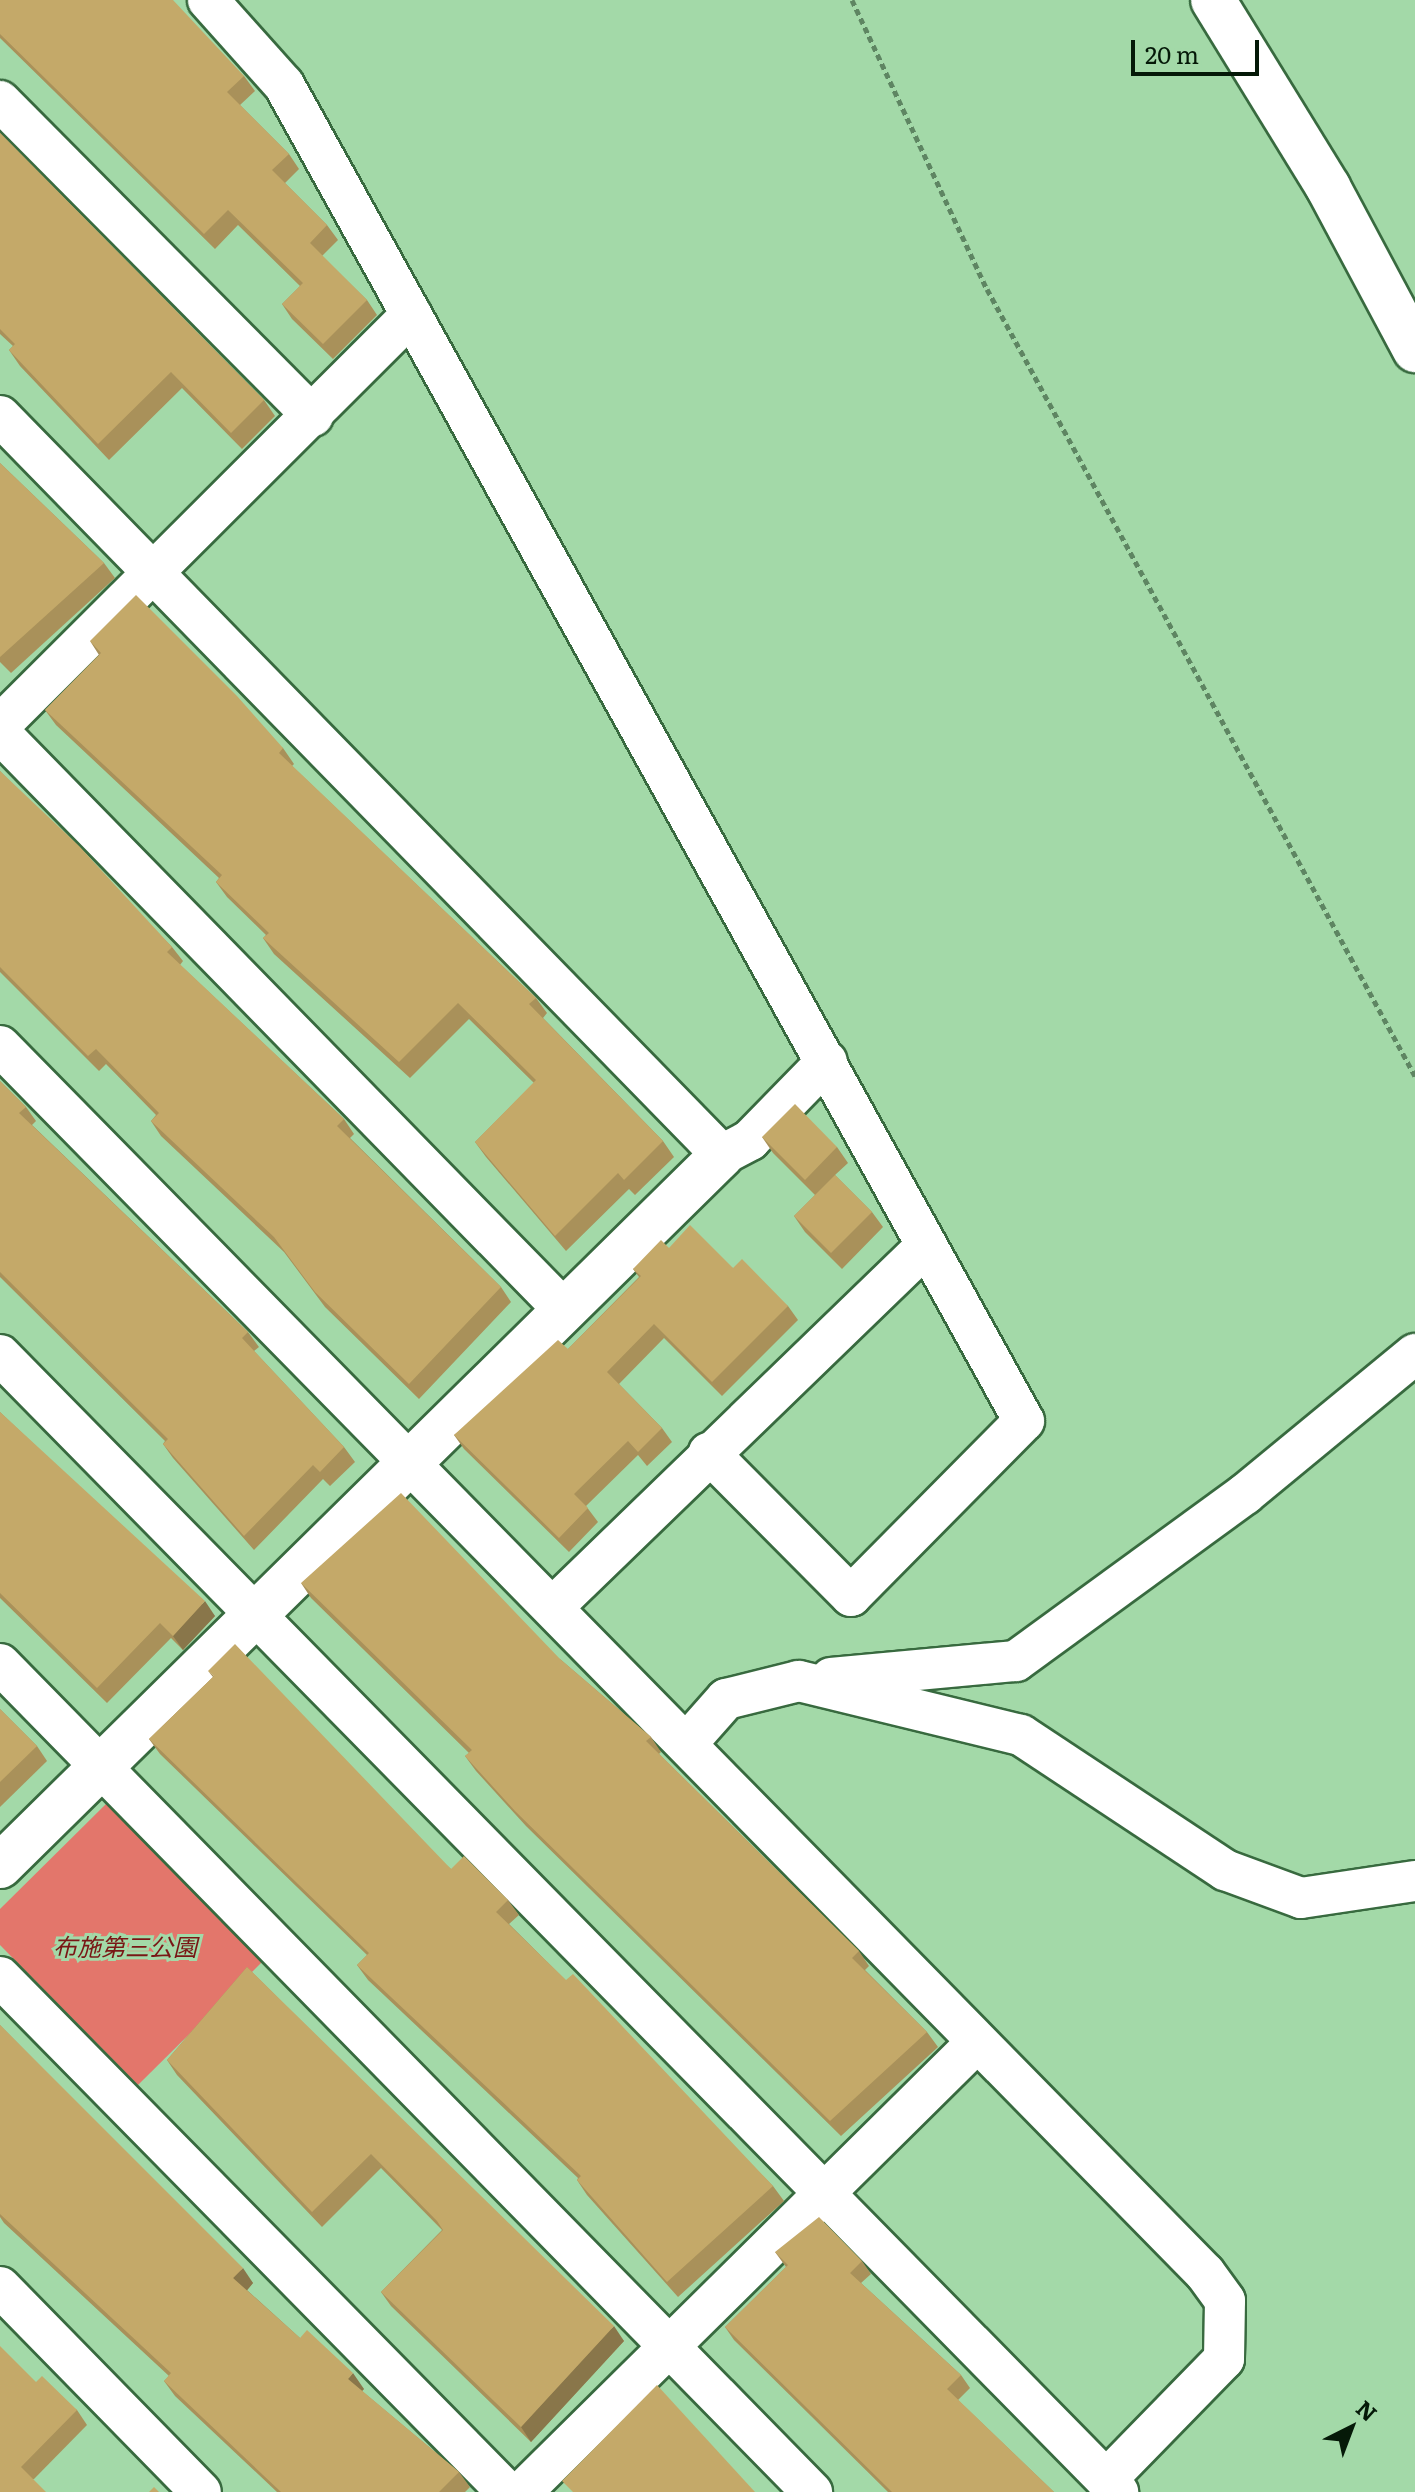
<!DOCTYPE html>
<html>
<head>
<meta charset="utf-8">
<style>
  body { margin:0 }
  #map { position:relative; width:1415px; height:2492px; overflow:hidden; background:#a3d9a8; font-family:Literata,"Noto Sans JP",serif }
  div>[style] { position:absolute }
  [style*='--x'] { left:calc(var(--x)*1px); top:calc(var(--y)*1px); width:calc(var(--w)*1px); rotate:calc(var(--a)*1deg) }
  .green>* { inset:0; background:#e3766b }
  .path>* { height:5px; margin-top:-2.5px; transform-origin:0; background:repeating-linear-gradient(90deg,#5e8562 0 6px,transparent 0 10px) }
  .roads { filter:drop-shadow(2px 0 #386a3f) drop-shadow(-2px 0 #386a3f) drop-shadow(0 2px #386a3f) drop-shadow(0 -2px #386a3f) }
  .minor>* { height:40px; margin:-20px; padding:0 20px; transform-origin:20px; border-radius:20px; background:#fff }
  .tertiary>* { height:44px; margin:-22px; padding:0 22px; transform-origin:22px; border-radius:22px; background:#fff }
  .wall>* { inset:0; background:#a9915a }
  .shaded-wall>* { inset:0; background:#89764a }
  .building>* { inset:0; background:#c4a969 }
  span { translate:-50% -50%; white-space:nowrap; text-align:center; line-height:1.15; -webkit-text-stroke:6px #a3d9a8; paint-order:stroke }
  .park-label { font-size:24px; color:#791615; font-style:italic }
  .north { position:absolute; left:1311px; top:2388px; width:80px; height:80px; -webkit-text-stroke:6px #a3d9a8; paint-order:stroke; rotate:42deg; font-size:22px; font-weight:700; line-height:32px; text-align:center; color:#051908 }
  .north::after { content:''; display:block; margin:auto; width:28px; height:36px; background:#051908; clip-path:polygon(50% 0,100% 100%,50% 72%,0 100%) }
  .scale { position:absolute; left:1131px; top:40px; width:128px; height:36px; box-sizing:border-box; border:4px solid #051908; border-top:0; padding-left:10px; font-size:24px; line-height:28px; white-space:nowrap; color:#051908; -webkit-text-stroke:6px #a3d9a8; paint-order:stroke }
</style>
</head>
<body>
<div id="map">
  <div class="green">
    <div style="clip-path:polygon(107px 1803px,263px 1961px,138px 2085px,0 1945px,0 1909px)"></div>
  </div>
  <div class="path">
    <div style="--x:852;--y:0;--w:319;--a:65"></div>
    <div style="--x:987;--y:289;--w:896;--a:61.46"></div>
  </div>
  <div class="roads">
    <div class="minor">
      <div style="--x:208;--y:0;--w:114;--a:48.2"></div>
      <div style="--x:284;--y:85;--w:1527;--a:61.02"></div>
      <div style="--x:1024;--y:1421;--w:246;--a:134.7"></div>
      <div style="--x:851;--y:1596;--w:202;--a:-134.8"></div>
      <div style="--x:0;--y:101;--w:444;--a:45.2"></div>
      <div style="--x:0;--y:416;--w:1033;--a:45.67"></div>
      <div style="--x:722;--y:1155;--w:32;--a:-28"></div>
      <div style="--x:750;--y:1140;--w:110;--a:-45.7"></div>
      <div style="--x:0;--y:725;--w:581;--a:-44.93"></div>
      <div style="--x:0;--y:733;--w:807;--a:45.65"></div>
      <div style="--x:0;--y:1046;--w:1720;--a:45.52"></div>
      <div style="--x:1205;--y:2273;--w:34;--a:54"></div>
      <div style="--x:1225;--y:2301;--w:58;--a:91"></div>
      <div style="--x:1224;--y:2359;--w:169;--a:134.3"></div>
      <div style="--x:0;--y:1355;--w:1595;--a:45.48"></div>
      <div style="--x:553;--y:1607;--w:520;--a:-44.07"></div>
      <div style="--x:0;--y:1664;--w:1160;--a:45.56"></div>
      <div style="--x:831;--y:1678;--w:186;--a:-5.3"></div>
      <div style="--x:1016;--y:1661;--w:283;--a:-36.1"></div>
      <div style="--x:1245;--y:1494;--w:220;--a:-39.5"></div>
      <div style="--x:688;--y:1742;--w:57;--a:-48.5"></div>
      <div style="--x:726;--y:1699;--w:75;--a:-13.9"></div>
      <div style="--x:799;--y:1681;--w:228;--a:13.7"></div>
      <div style="--x:1021;--y:1735;--w:245;--a:33.5"></div>
      <div style="--x:1225;--y:1870;--w:81;--a:20.2"></div>
      <div style="--x:1301;--y:1898;--w:115;--a:-8.5"></div>
      <div style="--x:0;--y:1977;--w:723;--a:45.45"></div>
      <div style="--x:0;--y:2287;--w:287;--a:45.6"></div>
      <div style="--x:522;--y:2492;--w:640;--a:-44.68"></div>
    </div>
    <div class="tertiary">
      <div style="--x:1213;--y:0;--w:220;--a:58.4"></div>
      <div style="--x:1328;--y:187;--w:185;--a:61.9"></div>
      <div style="--x:0;--y:1866;--w:1013;--a:-44.56"></div>
    </div>
  </div>
  <div class="wall">
    <div style="clip-path:polygon(0 0,244px 76px,255px 91px,240px 105px,289px 154px,299px 169px,285px 183px,327px 225px,338px 240px,322px 256px,367px 300px,377px 315px,333px 359px,292px 319px,282px 304px,300px 286px,238px 225px,215px 249px,0 38px)"></div>
    <div style="clip-path:polygon(0 133px,264px 400px,275px 416px,242px 449px,182px 388px,109px 460px,20px 366px,9px 350px,13px 346px,0 334px)"></div>
    <div style="clip-path:polygon(0 463px,104px 563px,115px 578px,11px 673px,0 662px)"></div>
    <div style="clip-path:polygon(90px 641px,283px 748px,294px 764px,292px 766px,536px 998px,547px 1013px,543px 1018px,663px 1141px,674px 1157px,635px 1195px,629px 1189px,566px 1251px,486px 1157px,475px 1142px,534px 1083px,469px 1019px,410px 1078px,274px 954px,263px 938px,266px 935px,227px 897px,216px 882px,219px 878px,56px 725px,45px 710px,99px 655px)"></div>
    <div style="clip-path:polygon(0 771px,172px 947px,183px 961px,180px 965px,344px 1119px,354px 1134px,350px 1138px,501px 1287px,511px 1302px,419px 1399px,325px 1307px,284px 1252px,161px 1136px,151px 1121px,156px 1115px,106px 1064px,99px 1071px,0 972px)"></div>
    <div style="clip-path:polygon(0 1081px,26px 1107px,36px 1121px,32px 1125px,248px 1332px,259px 1347px,254px 1351px,344px 1447px,355px 1462px,330px 1486px,323px 1479px,254px 1550px,173px 1458px,163px 1444px,165px 1441px,0 1277px)"></div>
    <div style="clip-path:polygon(762px 1137px,837px 1147px,848px 1163px,835px 1175px,872px 1212px,883px 1227px,842px 1269px,805px 1232px,794px 1216px,815px 1195px,773px 1153px)"></div>
    <div style="clip-path:polygon(669px 1248px,733px 1268px,788px 1306px,798px 1320px,722px 1396px,664px 1338px,619px 1384px,662px 1428px,672px 1442px,647px 1466px,638px 1455px,586px 1506px,598px 1522px,569px 1552px,464px 1449px,454px 1435px,568px 1349px,639px 1277px,633px 1269px)"></div>
    <div style="clip-path:polygon(0 1412px,215px 1616px,183px 1650px,171px 1638px,107px 1703px,0 1598px)"></div>
    <div style="clip-path:polygon(301px 1583px,560px 1659px,651px 1737px,661px 1752px,659px 1754px,859px 1951px,869px 1966px,865px 1970px,927px 2032px,938px 2047px,841px 2136px,526px 1826px,476px 1771px,465px 1756px,469px 1753px,311px 1598px)"></div>
    <div style="clip-path:polygon(208px 1671px,451px 1869px,508px 1900px,519px 1915px,509px 1924px,773px 2186px,784px 2201px,678px 2297px,587px 2195px,577px 2180px,578px 2178px,368px 1980px,357px 1965px,367px 1955px,160px 1754px,149px 1739px,213px 1677px)"></div>
    <div style="clip-path:polygon(0 1709px,37px 1746px,47px 1761px,0 1807px)"></div>
    <div style="clip-path:polygon(247px 1967px,624px 2341px,531px 2442px,391px 2306px,381px 2292px,442px 2230px,381px 2168px,322px 2227px,177px 2075px,167px 2060px)"></div>
    <div style="clip-path:polygon(0 2025px,253px 2283px,247px 2290px,300px 2338px,364px 2389px,362px 2391px,459px 2472px,470px 2487px,465px 2492px,277px 2492px,175px 2396px,164px 2381px,169px 2376px,4px 2223px,0 2217px)"></div>
    <div style="clip-path:polygon(775px 2252px,862px 2261px,871px 2274px,861px 2283px,961px 2375px,970px 2388px,958px 2400px,1054px 2492px,888px 2492px,734px 2340px,725px 2327px,786px 2267px)"></div>
    <div style="clip-path:polygon(36px 2382px,77px 2410px,87px 2425px,34px 2479px,0 2492px)"></div>
  </div>
  <div class="shaded-wall">
    <div style="clip-path:polygon(205px 1601px,215px 1616px,183px 1650px,173px 1636px)"></div>
    <div style="clip-path:polygon(243px 2268px,253px 2283px,244px 2294px,233px 2278px)"></div>
    <div style="clip-path:polygon(614px 2326px,624px 2341px,531px 2442px,521px 2427px)"></div>
    <div style="clip-path:polygon(353px 2373px,364px 2389px,359px 2394px,348px 2379px)"></div>
  </div>
  <div class="building">
    <div style="clip-path:polygon(0 0,173px 0,244px 76px,227px 92px,289px 154px,272px 170px,327px 225px,310px 243px,367px 300px,323px 344px,282px 304px,303px 283px,228px 210px,204px 234px,0 34px)"></div>
    <div style="clip-path:polygon(0 133px,264px 400px,231px 433px,171px 372px,98px 444px,9px 350px,15px 344px,0 329px)"></div>
    <div style="clip-path:polygon(0 463px,104px 563px,0 657px)"></div>
    <div style="clip-path:polygon(136px 595px,237px 696px,283px 748px,279px 753px,536px 998px,529px 1004px,663px 1141px,624px 1180px,618px 1173px,555px 1236px,475px 1142px,536px 1080px,458px 1003px,399px 1062px,263px 938px,269px 933px,216px 882px,222px 875px,45px 710px,101px 653px,90px 641px)"></div>
    <div style="clip-path:polygon(0 771px,79px 846px,172px 947px,167px 952px,344px 1119px,337px 1126px,501px 1287px,409px 1384px,315px 1292px,274px 1237px,151px 1121px,159px 1113px,96px 1049px,88px 1056px,0 967px)"></div>
    <div style="clip-path:polygon(0 1081px,26px 1107px,19px 1113px,248px 1332px,242px 1338px,344px 1447px,320px 1472px,313px 1465px,244px 1536px,163px 1444px,168px 1439px,0 1272px)"></div>
    <div style="clip-path:polygon(795px 1104px,837px 1147px,805px 1180px,762px 1137px)"></div>
    <div style="clip-path:polygon(835px 1175px,872px 1212px,831px 1253px,794px 1216px)"></div>
    <div style="clip-path:polygon(690px 1225px,733px 1268px,742px 1259px,788px 1306px,712px 1382px,654px 1324px,607px 1372px,662px 1428px,638px 1452px,628px 1441px,574px 1494px,588px 1508px,559px 1538px,454px 1435px,558px 1340px,568px 1349px,641px 1276px,633px 1269px,661px 1240px,669px 1248px)"></div>
    <div style="clip-path:polygon(0 1412px,205px 1601px,173px 1636px,160px 1623px,97px 1688px,0 1593px)"></div>
    <div style="clip-path:polygon(401px 1493px,560px 1659px,651px 1737px,646px 1741px,859px 1951px,852px 1958px,927px 2032px,830px 2121px,515px 1811px,465px 1756px,472px 1750px,301px 1583px)"></div>
    <div style="clip-path:polygon(235px 1644px,451px 1869px,464px 1856px,508px 1900px,496px 1912px,566px 1980px,573px 1974px,773px 2186px,667px 2282px,577px 2180px,581px 2176px,357px 1965px,369px 1953px,149px 1739px,214px 1676px,208px 1671px)"></div>
    <div style="clip-path:polygon(0 1709px,37px 1746px,0 1782px)"></div>
    <div style="clip-path:polygon(247px 1967px,614px 2326px,521px 2427px,381px 2292px,443px 2230px,437px 2221px,371px 2154px,312px 2212px,167px 2060px)"></div>
    <div style="clip-path:polygon(0 2025px,243px 2268px,233px 2278px,300px 2338px,307px 2330px,353px 2373px,348px 2379px,459px 2472px,439px 2492px,281px 2492px,164px 2381px,171px 2373px,0 2214px)"></div>
    <div style="clip-path:polygon(819px 2217px,862px 2261px,850px 2273px,961px 2375px,947px 2389px,1054px 2492px,892px 2492px,725px 2327px,788px 2265px,775px 2252px)"></div>
    <div style="clip-path:polygon(0 2346px,36px 2382px,42px 2376px,77px 2410px,21px 2467px,46px 2492px,0 2492px)"></div>
    <div style="clip-path:polygon(657px 2385px,755px 2492px,573px 2492px,562px 2481px)"></div>
    <div style="clip-path:polygon(154px 2487px,159px 2492px,149px 2492px)"></div>
  </div>
  <div class="park-label">
    <span style="left:125px;top:1946px">布施第三公園</span>
  </div>
  <div class="north">N</div>
  <div class="scale">20 m</div>
</div>
</body>
</html>
